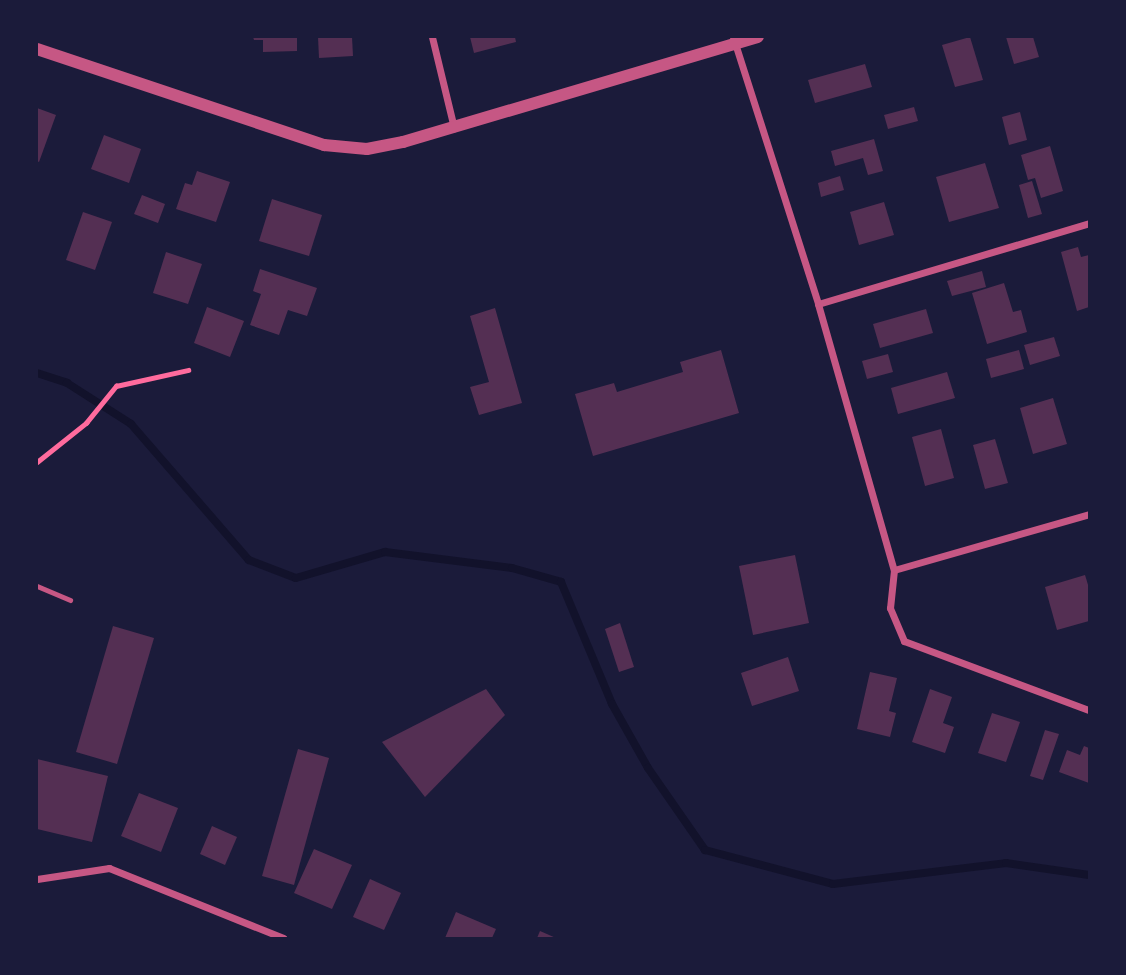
<!DOCTYPE html>
<html>
<head>
<meta charset="utf-8">
<style>
  body { margin:0 }
  #map { position:relative; width:1126px; height:975px; overflow:hidden; background:#1b1b3a; font-family:Commissioner,sans-serif }
  div>[style] { position:absolute }
  [style*='--x'] { left:calc(var(--x)*1px); top:calc(var(--y)*1px); width:calc(var(--w)*1px); rotate:calc(var(--a)*1deg) }
  .stream>* { height:8px; margin:-4px; padding:0 4px; transform-origin:4px; border-radius:4px; background:#12122b }
  .building>* { inset:0; background:#542f53 }
  .path>* { height:4.5px; margin:-2.25px; padding:0 2.25px; transform-origin:2.25px; border-radius:2.25px; background:#ff6b9d }
  .service>* { height:5px; margin:-2.5px; padding:0 2.5px; transform-origin:2.5px; border-radius:2.5px; background:#c65784 }
  .minor>* { height:7px; margin:-3.5px; padding:0 3.5px; transform-origin:3.5px; border-radius:3.5px; background:#c65784 }
  .tertiary>* { height:12px; margin:-6px; padding:0 6px; transform-origin:6px; border-radius:6px; background:#c65784 }
  span { translate:-50% -50%; white-space:nowrap; text-align:center; line-height:1.15; -webkit-text-stroke:5px #1b1b3a; paint-order:stroke }
  .frame { position:absolute; inset:0; border:38px solid #1b1b3a; pointer-events:none }
</style>
</head>
<body>
<div id="map">
  <div class="stream">
    <div style="--x:37;--y:373;--w:32;--a:18"></div>
    <div style="--x:67;--y:383;--w:76;--a:32.6"></div>
    <div style="--x:131;--y:424;--w:180;--a:49.1"></div>
    <div style="--x:249;--y:560;--w:50;--a:21"></div>
    <div style="--x:296;--y:578;--w:93;--a:-16.3"></div>
    <div style="--x:385;--y:552;--w:128;--a:7.2"></div>
    <div style="--x:512;--y:568;--w:51;--a:15.9"></div>
    <div style="--x:561;--y:582;--w:132;--a:67.3"></div>
    <div style="--x:612;--y:704;--w:73;--a:60.6"></div>
    <div style="--x:648;--y:768;--w:100;--a:55.2"></div>
    <div style="--x:705;--y:850;--w:132;--a:14.9"></div>
    <div style="--x:833;--y:884;--w:174;--a:-6.9"></div>
    <div style="--x:1006;--y:863;--w:84;--a:8.2"></div>
  </div>
  <div class="building">
    <div style="clip-path:polygon(253px 37px,297px 37px,297px 51px,263px 52px,263px 40px,254px 40px)"></div>
    <div style="clip-path:polygon(318px 37px,352px 37px,353px 56px,319px 58px)"></div>
    <div style="clip-path:polygon(470px 37px,515px 37px,516px 42px,474px 53px)"></div>
    <div style="clip-path:polygon(970px 37px,983px 80px,955px 87px,942px 45px)"></div>
    <div style="clip-path:polygon(1006px 37px,1033px 37px,1039px 57px,1014px 64px)"></div>
    <div style="clip-path:polygon(865px 64px,872px 87px,815px 103px,808px 80px)"></div>
    <div style="clip-path:polygon(914px 107px,918px 121px,888px 129px,884px 115px)"></div>
    <div style="clip-path:polygon(37px 108px,56px 115px,39px 162px,37px 161px)"></div>
    <div style="clip-path:polygon(1020px 112px,1027px 140px,1009px 145px,1002px 117px)"></div>
    <div style="clip-path:polygon(104px 135px,141px 149px,129px 183px,91px 169px)"></div>
    <div style="clip-path:polygon(874px 139px,883px 171px,868px 175px,863px 158px,835px 166px,831px 151px)"></div>
    <div style="clip-path:polygon(1050px 146px,1063px 191px,1041px 198px,1035px 178px,1028px 180px,1021px 155px)"></div>
    <div style="clip-path:polygon(985px 163px,999px 208px,949px 222px,936px 177px)"></div>
    <div style="clip-path:polygon(197px 171px,230px 182px,216px 222px,176px 209px,185px 183px,192px 185px)"></div>
    <div style="clip-path:polygon(840px 176px,844px 190px,821px 197px,818px 183px)"></div>
    <div style="clip-path:polygon(1032px 181px,1042px 214px,1028px 218px,1019px 185px)"></div>
    <div style="clip-path:polygon(142px 195px,165px 204px,158px 223px,134px 214px)"></div>
    <div style="clip-path:polygon(272px 199px,322px 215px,309px 256px,259px 241px)"></div>
    <div style="clip-path:polygon(884px 202px,894px 235px,859px 245px,850px 212px)"></div>
    <div style="clip-path:polygon(83px 212px,112px 222px,95px 270px,66px 260px)"></div>
    <div style="clip-path:polygon(1078px 247px,1081px 257px,1089px 255px,1089px 307px,1077px 311px,1061px 252px)"></div>
    <div style="clip-path:polygon(166px 252px,202px 264px,188px 304px,153px 293px)"></div>
    <div style="clip-path:polygon(260px 269px,317px 288px,307px 316px,288px 310px,279px 335px,250px 325px,261px 294px,253px 291px)"></div>
    <div style="clip-path:polygon(982px 271px,986px 287px,952px 296px,947px 281px)"></div>
    <div style="clip-path:polygon(1004px 283px,1013px 312px,1021px 310px,1027px 332px,987px 344px,972px 293px)"></div>
    <div style="clip-path:polygon(207px 307px,244px 321px,230px 357px,194px 343px)"></div>
    <div style="clip-path:polygon(495px 308px,522px 403px,479px 415px,470px 387px,489px 382px,470px 316px)"></div>
    <div style="clip-path:polygon(926px 309px,933px 333px,880px 348px,873px 324px)"></div>
    <div style="clip-path:polygon(1054px 337px,1060px 356px,1030px 365px,1024px 345px)"></div>
    <div style="clip-path:polygon(721px 350px,739px 413px,593px 456px,575px 394px,614px 383px,617px 392px,683px 372px,680px 362px)"></div>
    <div style="clip-path:polygon(1019px 350px,1024px 369px,991px 378px,986px 359px)"></div>
    <div style="clip-path:polygon(888px 354px,893px 372px,867px 379px,862px 361px)"></div>
    <div style="clip-path:polygon(947px 372px,955px 398px,898px 414px,891px 388px)"></div>
    <div style="clip-path:polygon(1053px 398px,1067px 444px,1033px 454px,1020px 408px)"></div>
    <div style="clip-path:polygon(941px 429px,954px 478px,925px 486px,912px 437px)"></div>
    <div style="clip-path:polygon(995px 439px,1008px 483px,985px 489px,973px 445px)"></div>
    <div style="clip-path:polygon(795px 555px,809px 623px,753px 635px,739px 566px)"></div>
    <div style="clip-path:polygon(1085px 575px,1089px 588px,1089px 621px,1057px 630px,1045px 587px)"></div>
    <div style="clip-path:polygon(620px 623px,634px 667px,619px 672px,605px 629px)"></div>
    <div style="clip-path:polygon(113px 626px,154px 638px,117px 764px,76px 752px)"></div>
    <div style="clip-path:polygon(788px 657px,799px 691px,752px 706px,741px 673px)"></div>
    <div style="clip-path:polygon(870px 672px,897px 678px,889px 711px,896px 713px,890px 737px,857px 729px)"></div>
    <div style="clip-path:polygon(486px 689px,505px 715px,425px 797px,382px 742px)"></div>
    <div style="clip-path:polygon(930px 689px,952px 697px,943px 723px,954px 727px,945px 753px,912px 742px)"></div>
    <div style="clip-path:polygon(992px 713px,1020px 722px,1006px 762px,978px 753px)"></div>
    <div style="clip-path:polygon(1045px 730px,1059px 734px,1043px 780px,1030px 776px)"></div>
    <div style="clip-path:polygon(1084px 746px,1089px 748px,1089px 783px,1059px 772px,1067px 750px,1080px 755px)"></div>
    <div style="clip-path:polygon(298px 749px,329px 758px,294px 885px,262px 876px)"></div>
    <div style="clip-path:polygon(37px 759px,108px 776px,92px 842px,37px 829px)"></div>
    <div style="clip-path:polygon(139px 793px,178px 808px,161px 852px,121px 836px)"></div>
    <div style="clip-path:polygon(212px 826px,237px 837px,225px 865px,200px 854px)"></div>
    <div style="clip-path:polygon(314px 849px,352px 865px,332px 909px,294px 893px)"></div>
    <div style="clip-path:polygon(370px 879px,401px 893px,384px 930px,353px 917px)"></div>
    <div style="clip-path:polygon(456px 912px,496px 929px,492px 938px,445px 938px)"></div>
    <div style="clip-path:polygon(540px 931px,556px 938px,537px 938px)"></div>
  </div>
  <div class="path">
    <div style="--x:37;--y:462;--w:63;--a:-38.5"></div>
    <div style="--x:86;--y:423;--w:48;--a:-51"></div>
    <div style="--x:116;--y:386;--w:74;--a:-12.5"></div>
  </div>
  <div class="service">
    <div style="--x:37;--y:586;--w:36;--a:23"></div>
  </div>
  <div class="minor">
    <div style="--x:432;--y:37;--w:94;--a:76.4"></div>
    <div style="--x:733;--y:37;--w:280;--a:72.3"></div>
    <div style="--x:818;--y:304;--w:277;--a:74.1"></div>
    <div style="--x:894;--y:570;--w:38;--a:96"></div>
    <div style="--x:890;--y:608;--w:36;--a:67"></div>
    <div style="--x:904;--y:641;--w:197;--a:20.5"></div>
    <div style="--x:818;--y:304;--w:283;--a:-16.6"></div>
    <div style="--x:894;--y:570;--w:203;--a:-16"></div>
    <div style="--x:37;--y:879;--w:73;--a:-8.7"></div>
    <div style="--x:109;--y:868;--w:188;--a:21.9"></div>
  </div>
  <div class="tertiary">
    <div style="--x:37;--y:49;--w:303;--a:18.5"></div>
    <div style="--x:324;--y:145;--w:43;--a:5.3"></div>
    <div style="--x:367;--y:149;--w:37;--a:-11"></div>
    <div style="--x:403;--y:142;--w:370;--a:-16.5"></div>
  </div>
  <div class="frame"></div>
</div>
</body>
</html>
